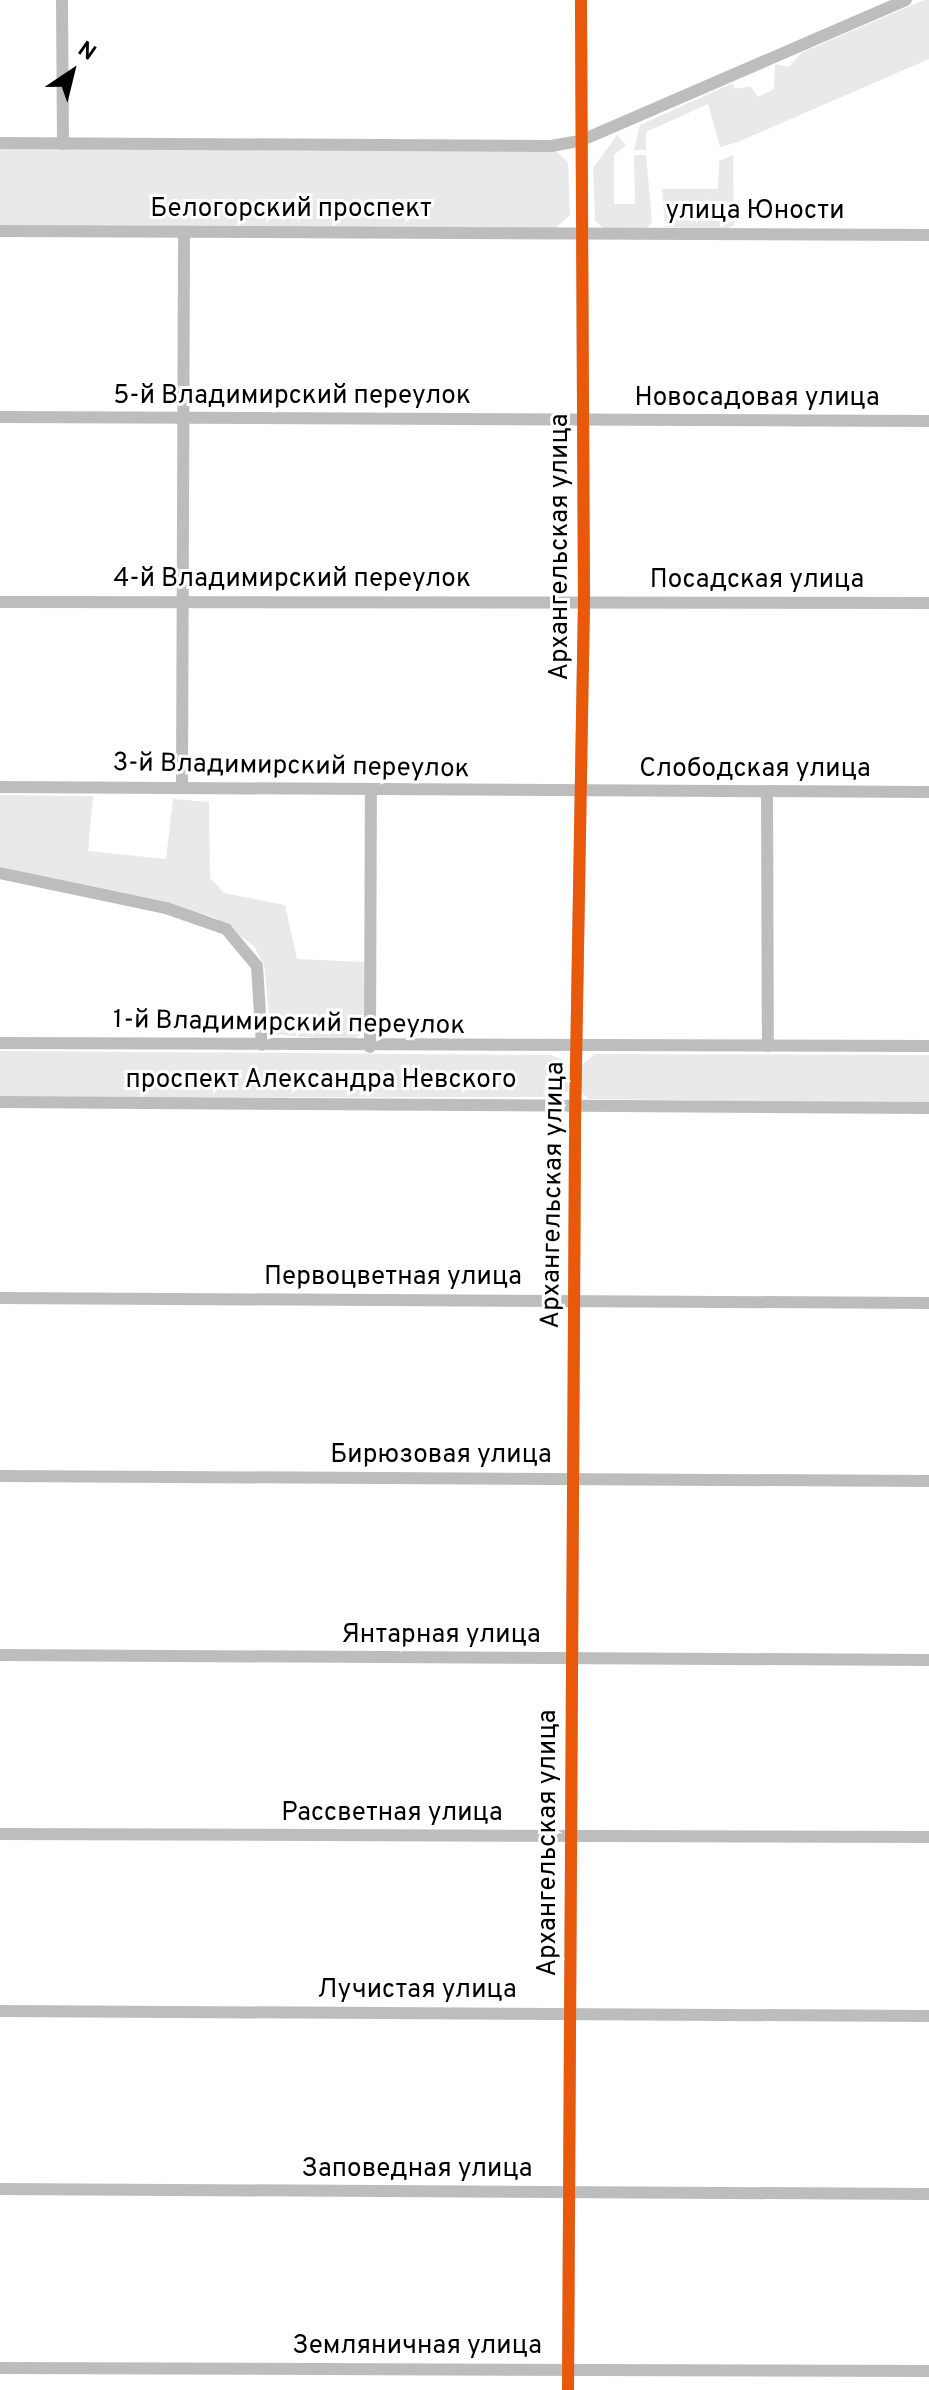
<!DOCTYPE html>
<html>
<head>
<meta charset="utf-8">
<style>
  body { margin:0 }
  #map { position:relative; width:929px; height:2390px; overflow:hidden; background:#fff; font-family:Overpass,sans-serif }
  div>[style] { position:absolute }
  [style*='--x'] { left:calc(var(--x)*1px); top:calc(var(--y)*1px); width:calc(var(--w)*1px); rotate:calc(var(--a)*1deg) }
  .green>* { inset:0; background:#e9e9e9 }
  .minor>* { height:12px; margin:-6px; padding:0 6px; transform-origin:6px; border-radius:6px; background:#bdbdbd }
  .cycleway>* { height:12px; margin:-6px; padding:0 6px; transform-origin:6px; border-radius:6px; background:#e8590c }
  span { translate:-50% -50%; white-space:nowrap; text-align:center; line-height:1.15; -webkit-text-stroke:6px #fff; paint-order:stroke }
  .street-label { font-size:26px; color:#000 }
  .north { position:absolute; left:32px; top:32px; width:80px; height:80px; -webkit-text-stroke:6px #fff; paint-order:stroke; rotate:35deg; font-size:22px; font-weight:700; line-height:32px; text-align:center; color:#000 }
  .north::after { content:''; display:block; margin:auto; width:28px; height:36px; background:#000; clip-path:polygon(50% 0,100% 100%,50% 72%,0 100%) }
</style>
</head>
<body>
<div id="map">
  <div class="green">
    <div style="clip-path:polygon(924px 0,929px 0,929px 59px,738px 142px,720px 147px,708px 104px,646px 132px,646px 150px,634px 150px,640px 125px,733px 83px,735px 89px,750px 86px,758px 97px,774px 89px,775px 64px,789px 67px,801px 53px)"></div>
    <div style="clip-path:polygon(617px 135px,626px 145px,614px 155px,614px 204px,635px 204px,634px 155px,646px 155px,652px 222px,645px 230px,604px 229px,595px 221px,593px 168px)"></div>
    <div style="clip-path:polygon(0 147px,555px 150px,568px 162px,570px 215px,556px 228px,0 226px)"></div>
    <div style="clip-path:polygon(733px 155px,734px 225px,728px 229px,665px 227px,662px 189px,718px 189px,719px 161px)"></div>
    <div style="clip-path:polygon(0 795px,93px 796px,88px 851px,166px 859px,173px 799px,209px 802px,210px 878px,224px 893px,285px 905px,297px 959px,365px 962px,364px 1026px,359px 1036px,350px 1041px,271px 1034px,264px 965px,254px 946px,214px 917px,0 867px)"></div>
    <div style="clip-path:polygon(0 1051px,551px 1055px,565px 1061px,569px 1090px,558px 1097px,0 1098px)"></div>
    <div style="clip-path:polygon(594px 1054px,929px 1055px,929px 1103px,589px 1099px,580px 1091px,582px 1065px)"></div>
  </div>
  <div class="minor">
    <div style="--x:62;--y:0;--w:144;--a:89.6"></div>
    <div style="--x:0;--y:143;--w:551;--a:0.31"></div>
    <div style="--x:551;--y:146;--w:29;--a:-10"></div>
    <div style="--x:580;--y:141;--w:355;--a:-23.4"></div>
    <div style="--x:0;--y:231;--w:929;--a:0.25"></div>
    <div style="--x:0;--y:417;--w:929;--a:0.25"></div>
    <div style="--x:0;--y:602;--w:929;--a:0.06"></div>
    <div style="--x:0;--y:787;--w:929;--a:0.31"></div>
    <div style="--x:182;--y:787;--w:555;--a:-89.79"></div>
    <div style="--x:767;--y:794;--w:252;--a:89.8"></div>
    <div style="--x:0;--y:873;--w:170;--a:11.9"></div>
    <div style="--x:166;--y:908;--w:64;--a:19.3"></div>
    <div style="--x:226;--y:929;--w:48;--a:50"></div>
    <div style="--x:257;--y:966;--w:79;--a:86.4"></div>
    <div style="--x:0;--y:1043;--w:929;--a:0.19"></div>
    <div style="--x:370;--y:1047;--w:256;--a:-89.8"></div>
    <div style="--x:0;--y:1102;--w:929;--a:0.37"></div>
    <div style="--x:0;--y:1298;--w:929;--a:0.31"></div>
    <div style="--x:0;--y:1476;--w:929;--a:0.31"></div>
    <div style="--x:0;--y:1655;--w:929;--a:0.31"></div>
    <div style="--x:0;--y:1834;--w:929;--a:0.19"></div>
    <div style="--x:0;--y:2011;--w:929;--a:0.31"></div>
    <div style="--x:0;--y:2189;--w:929;--a:0.31"></div>
    <div style="--x:0;--y:2368;--w:929;--a:0.19"></div>
    <div style="--x:568;--y:2390;--w:1267;--a:-89.68"></div>
    <div style="--x:575;--y:1123;--w:521;--a:-89.01"></div>
    <div style="--x:584;--y:602;--w:602;--a:-90.29"></div>
  </div>
  <div class="cycleway">
    <div style="--x:568;--y:2390;--w:1267;--a:-89.68"></div>
    <div style="--x:575;--y:1123;--w:521;--a:-89.01"></div>
    <div style="--x:584;--y:602;--w:602;--a:-90.29"></div>
  </div>
  <div class="street-label">
    <span style="left:291px;top:210px">Белогорский проспект</span>
    <span style="left:755px;top:212px">улица Юности</span>
    <span style="left:292px;top:397px">5-й Владимирский переулок</span>
    <span style="left:757px;top:399px">Новосадовая улица</span>
    <span style="left:561px;top:547px;rotate:-90deg">Архангельская улица</span>
    <span style="left:292px;top:580px">4-й Владимирский переулок</span>
    <span style="left:757px;top:581px">Посадская улица</span>
    <span style="left:291px;top:767px;rotate:1deg">3-й Владимирский переулок</span>
    <span style="left:755px;top:770px">Слободская улица</span>
    <span style="left:289px;top:1024px;rotate:1deg">1-й Владимирский переулок</span>
    <span style="left:321px;top:1081px">проспект Александра Невского</span>
    <span style="left:554px;top:1195px;rotate:-89deg">Архангельская улица</span>
    <span style="left:393px;top:1278px">Первоцветная улица</span>
    <span style="left:441px;top:1456px">Бирюзовая улица</span>
    <span style="left:441px;top:1636px">Янтарная улица</span>
    <span style="left:392px;top:1814px">Рассветная улица</span>
    <span style="left:549px;top:1843px;rotate:-90deg">Архангельская улица</span>
    <span style="left:417px;top:1991px">Лучистая улица</span>
    <span style="left:417px;top:2170px">Заповедная улица</span>
    <span style="left:417px;top:2347px">Земляничная улица</span>
  </div>
  <div class="north">N</div>
</div>
</body>
</html>
